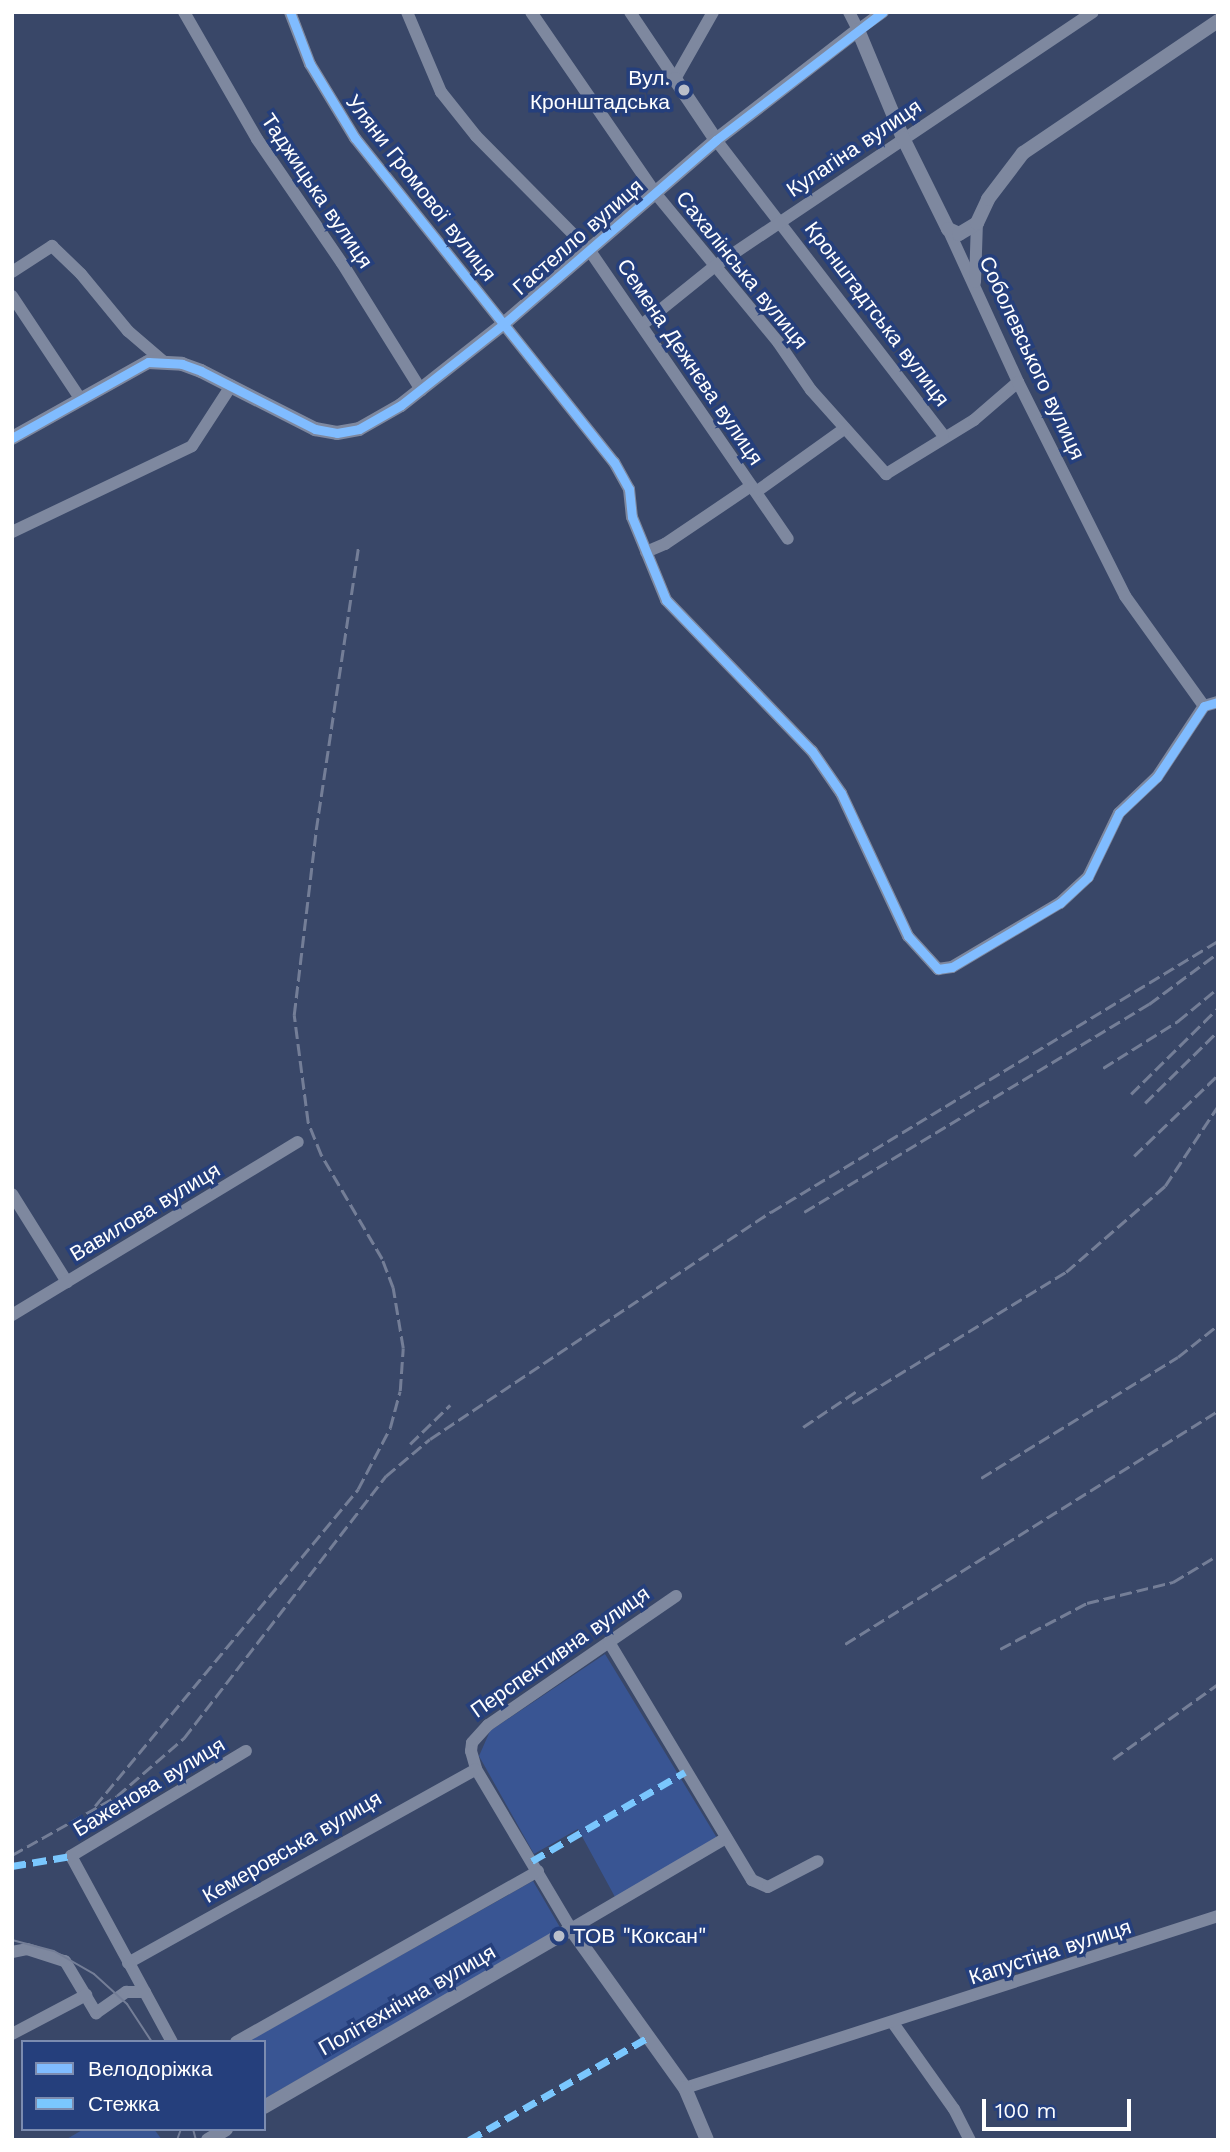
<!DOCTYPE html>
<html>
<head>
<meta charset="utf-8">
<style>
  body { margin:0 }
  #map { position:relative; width:1230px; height:2152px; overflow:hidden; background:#394768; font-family:"Work Sans",sans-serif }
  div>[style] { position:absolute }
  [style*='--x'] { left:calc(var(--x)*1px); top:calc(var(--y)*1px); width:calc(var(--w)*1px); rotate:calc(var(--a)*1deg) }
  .green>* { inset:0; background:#395593 }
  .minor>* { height:12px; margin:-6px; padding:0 6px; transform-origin:6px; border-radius:6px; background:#7e889f }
  .tertiary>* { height:14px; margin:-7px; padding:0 7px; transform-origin:7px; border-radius:7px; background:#7e889f }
  .tram>* { height:2px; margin:-1px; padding:0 1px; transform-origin:1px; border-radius:1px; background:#747e97 }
  .rail>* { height:2.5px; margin-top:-1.25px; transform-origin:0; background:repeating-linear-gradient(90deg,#747e97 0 12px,transparent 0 17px) }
  .quiet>* { height:7px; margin-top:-3.5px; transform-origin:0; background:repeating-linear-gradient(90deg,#7ac7fe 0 14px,transparent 0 21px) }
  .cycleway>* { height:9px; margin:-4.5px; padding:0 4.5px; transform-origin:4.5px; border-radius:4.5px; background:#80bcff }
  .dots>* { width:19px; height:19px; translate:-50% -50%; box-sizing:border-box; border:4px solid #253f7c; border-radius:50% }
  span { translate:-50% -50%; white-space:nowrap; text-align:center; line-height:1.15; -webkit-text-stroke:7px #253f7c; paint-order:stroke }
  .poi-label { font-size:21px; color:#fff }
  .right { translate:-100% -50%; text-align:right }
  .left { translate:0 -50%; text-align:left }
  .street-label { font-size:21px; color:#fff }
  .frame { position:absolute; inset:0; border:14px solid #fff; pointer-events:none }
  .legend { position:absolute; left:21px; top:2040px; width:245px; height:91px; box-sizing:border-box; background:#253f7c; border:2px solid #7c8cb0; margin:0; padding:9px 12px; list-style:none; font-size:21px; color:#fff }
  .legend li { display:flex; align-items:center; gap:14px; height:35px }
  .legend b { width:35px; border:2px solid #7c8cb0 }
  .scale { position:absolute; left:982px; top:2099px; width:149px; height:32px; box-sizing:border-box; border:4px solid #fff; border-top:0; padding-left:9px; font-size:21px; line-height:24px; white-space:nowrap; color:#fff; -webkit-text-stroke:5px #253f7c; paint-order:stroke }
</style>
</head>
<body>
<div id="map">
  <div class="green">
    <div style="clip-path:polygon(605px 1654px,717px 1838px,615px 1897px,578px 1829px,534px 1854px,479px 1756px,490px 1731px)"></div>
    <div style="clip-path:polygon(533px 1881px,561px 1929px,264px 2099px,264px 2042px,247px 2042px)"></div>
    <div style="clip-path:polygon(84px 2129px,154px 2129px,162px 2140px,65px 2140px)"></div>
  </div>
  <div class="minor">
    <div style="--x:184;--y:12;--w:146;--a:60.1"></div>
    <div style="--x:257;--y:139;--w:150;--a:55.6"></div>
    <div style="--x:342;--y:263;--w:150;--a:58.1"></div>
    <div style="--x:290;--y:12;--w:56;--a:69"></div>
    <div style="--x:310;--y:64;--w:87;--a:58.7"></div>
    <div style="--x:355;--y:138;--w:415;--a:51.4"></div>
    <div style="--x:614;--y:462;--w:31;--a:61"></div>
    <div style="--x:629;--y:489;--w:28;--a:84"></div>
    <div style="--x:632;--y:517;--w:90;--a:67.7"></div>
    <div style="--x:666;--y:600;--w:210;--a:46"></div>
    <div style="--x:812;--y:751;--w:51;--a:55.4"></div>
    <div style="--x:841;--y:793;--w:158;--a:64.9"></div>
    <div style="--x:908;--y:936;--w:45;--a:47.7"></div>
    <div style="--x:938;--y:969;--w:14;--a:-8"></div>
    <div style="--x:952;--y:967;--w:126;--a:-30.7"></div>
    <div style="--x:1060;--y:903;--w:38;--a:-43"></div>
    <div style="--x:1088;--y:877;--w:71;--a:-64.2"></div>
    <div style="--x:1119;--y:813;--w:52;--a:-43.5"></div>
    <div style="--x:1157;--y:777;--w:85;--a:-56.5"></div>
    <div style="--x:1204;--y:706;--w:15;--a:-16"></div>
    <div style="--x:407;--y:12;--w:87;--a:67"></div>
    <div style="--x:441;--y:92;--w:56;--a:51.5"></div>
    <div style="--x:476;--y:136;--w:162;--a:45.3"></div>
    <div style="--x:590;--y:251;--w:349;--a:55.5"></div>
    <div style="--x:531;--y:12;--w:221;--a:55.5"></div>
    <div style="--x:656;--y:194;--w:192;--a:50.5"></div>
    <div style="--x:778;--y:342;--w:58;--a:55.5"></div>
    <div style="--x:811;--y:390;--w:113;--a:48.2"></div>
    <div style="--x:886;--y:474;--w:103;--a:-31.5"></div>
    <div style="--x:974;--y:420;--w:58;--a:-40.8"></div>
    <div style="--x:630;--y:12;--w:81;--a:56.1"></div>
    <div style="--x:675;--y:79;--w:77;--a:-60.4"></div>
    <div style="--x:849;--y:12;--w:20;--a:63"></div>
    <div style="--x:858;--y:30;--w:31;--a:-36"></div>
    <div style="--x:716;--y:140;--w:372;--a:52.4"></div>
    <div style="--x:948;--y:229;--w:168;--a:65.4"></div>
    <div style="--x:1018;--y:382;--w:239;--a:63.4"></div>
    <div style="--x:1125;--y:596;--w:135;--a:54.3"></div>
    <div style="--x:12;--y:272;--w:48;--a:-33"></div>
    <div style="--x:52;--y:246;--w:40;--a:44"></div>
    <div style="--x:81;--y:274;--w:74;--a:50.5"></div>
    <div style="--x:128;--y:331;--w:48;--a:40.7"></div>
    <div style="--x:975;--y:282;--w:59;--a:-88.1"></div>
    <div style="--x:12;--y:296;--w:121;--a:56.4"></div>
    <div style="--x:643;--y:324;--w:92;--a:-38.9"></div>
    <div style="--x:715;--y:266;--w:455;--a:-33.9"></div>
    <div style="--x:756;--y:492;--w:108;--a:-35.6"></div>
    <div style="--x:12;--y:532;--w:199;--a:-25.5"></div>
    <div style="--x:192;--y:446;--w:72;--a:-57"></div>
    <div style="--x:646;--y:552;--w:21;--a:-23"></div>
    <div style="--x:665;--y:544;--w:104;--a:-34"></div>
    <div style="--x:12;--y:1194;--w:104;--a:58"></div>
    <div style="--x:12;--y:1315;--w:334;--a:-31.2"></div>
    <div style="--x:676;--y:1596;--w:228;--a:145.5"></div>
    <div style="--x:488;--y:1725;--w:24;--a:132"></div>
    <div style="--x:472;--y:1743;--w:8;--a:97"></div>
    <div style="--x:471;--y:1751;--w:19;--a:74"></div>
    <div style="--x:476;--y:1769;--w:186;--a:59.3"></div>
    <div style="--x:571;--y:1929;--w:180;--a:-30.4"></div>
    <div style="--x:609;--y:1642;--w:278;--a:59"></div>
    <div style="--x:752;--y:1880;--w:17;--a:24"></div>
    <div style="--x:768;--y:1887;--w:56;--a:-27.5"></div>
    <div style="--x:12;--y:1952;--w:15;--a:-11"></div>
    <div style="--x:27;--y:1949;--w:40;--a:18"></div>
    <div style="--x:65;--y:1961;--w:61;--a:59.2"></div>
    <div style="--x:96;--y:2013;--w:37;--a:-35"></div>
    <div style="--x:126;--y:1992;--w:19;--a:0"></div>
    <div style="--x:128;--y:1963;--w:398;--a:-29.1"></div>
    <div style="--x:893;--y:2023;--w:105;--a:54.7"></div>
    <div style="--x:954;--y:2109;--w:35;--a:63"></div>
    <div style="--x:12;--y:2034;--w:84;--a:-27.8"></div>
    <div style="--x:172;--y:2042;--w:212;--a:-118.5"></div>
    <div style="--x:71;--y:1856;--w:204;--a:-31"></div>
    <div style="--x:236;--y:2042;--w:347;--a:-29.5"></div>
    <div style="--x:685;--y:2088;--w:560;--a:-17.88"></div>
  </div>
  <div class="tertiary">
    <div style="--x:675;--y:79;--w:73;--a:56.1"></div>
    <div style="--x:12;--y:438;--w:156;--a:-29.2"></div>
    <div style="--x:148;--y:362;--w:34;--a:3"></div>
    <div style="--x:182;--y:364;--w:20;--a:20"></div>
    <div style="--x:201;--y:371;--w:128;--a:27"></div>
    <div style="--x:315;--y:429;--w:22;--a:10"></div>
    <div style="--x:337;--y:433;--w:22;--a:-10"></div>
    <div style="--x:359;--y:429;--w:48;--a:-29.7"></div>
    <div style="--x:401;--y:405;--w:134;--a:-38.3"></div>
    <div style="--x:506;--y:322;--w:278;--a:-40.9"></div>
    <div style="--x:716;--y:140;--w:180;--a:-37.8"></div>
    <div style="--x:858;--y:30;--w:117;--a:67.4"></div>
    <div style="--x:903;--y:138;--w:102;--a:63.7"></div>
    <div style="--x:948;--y:229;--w:12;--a:24"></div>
    <div style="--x:959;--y:234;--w:21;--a:-31"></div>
    <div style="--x:977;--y:223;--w:26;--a:-65"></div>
    <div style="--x:988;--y:199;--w:58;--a:-52.7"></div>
    <div style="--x:1023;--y:153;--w:235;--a:-34.1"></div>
    <div style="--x:264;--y:2107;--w:355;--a:-30.1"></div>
    <div style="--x:571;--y:1929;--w:196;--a:54.4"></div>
    <div style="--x:685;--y:2088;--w:56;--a:67.1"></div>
    <div style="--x:208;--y:2140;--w:21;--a:-31"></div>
  </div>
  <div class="tram">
    <div style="--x:12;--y:1940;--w:43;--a:14.7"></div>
    <div style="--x:54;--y:1951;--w:46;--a:29.9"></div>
    <div style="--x:94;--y:1974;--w:45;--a:42.3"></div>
    <div style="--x:127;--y:2004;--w:45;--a:56.7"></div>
    <div style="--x:193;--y:2129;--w:11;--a:75"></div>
    <div style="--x:177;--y:2140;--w:12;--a:-70"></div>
  </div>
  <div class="rail">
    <div style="--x:1103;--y:1068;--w:89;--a:-32.1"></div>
    <div style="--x:1178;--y:1021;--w:52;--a:-39.5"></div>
    <div style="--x:1131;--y:1094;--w:122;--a:-44.7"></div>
    <div style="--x:1145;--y:1103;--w:103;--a:-44.6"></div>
    <div style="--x:1134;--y:1156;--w:117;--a:-44"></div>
    <div style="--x:804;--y:1212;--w:403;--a:-31.1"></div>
    <div style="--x:1149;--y:1004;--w:86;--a:-36.5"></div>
    <div style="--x:852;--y:1403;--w:251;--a:-31.5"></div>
    <div style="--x:1066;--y:1272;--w:131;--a:-41"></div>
    <div style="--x:1165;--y:1186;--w:96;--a:-56.5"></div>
    <div style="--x:803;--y:1427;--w:66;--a:-33.9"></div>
    <div style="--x:410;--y:1444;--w:56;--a:-44.3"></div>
    <div style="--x:981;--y:1478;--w:231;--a:-31.6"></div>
    <div style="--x:1178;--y:1357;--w:51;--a:-38.7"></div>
    <div style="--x:845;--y:1644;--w:440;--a:-32"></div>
    <div style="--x:1000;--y:1649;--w:98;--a:-27.9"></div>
    <div style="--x:1087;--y:1603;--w:89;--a:-13.7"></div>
    <div style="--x:1173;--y:1582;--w:52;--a:-31"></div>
    <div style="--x:1113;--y:1759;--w:129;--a:-35.5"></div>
    <div style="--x:95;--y:1806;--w:412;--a:-50.3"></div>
    <div style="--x:358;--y:1489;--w:69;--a:-62.3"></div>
    <div style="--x:390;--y:1428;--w:38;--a:-75"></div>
    <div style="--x:400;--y:1391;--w:43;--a:-86"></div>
    <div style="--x:403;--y:1348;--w:61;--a:-99.5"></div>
    <div style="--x:393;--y:1288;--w:31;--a:-111"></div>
    <div style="--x:382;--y:1259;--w:121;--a:-120.4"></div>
    <div style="--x:321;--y:1155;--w:35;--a:-112"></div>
    <div style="--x:308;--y:1123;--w:109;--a:-97.4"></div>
    <div style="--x:294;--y:1015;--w:186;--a:-83.2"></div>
    <div style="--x:316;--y:830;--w:285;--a:-81.5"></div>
    <div style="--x:12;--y:1855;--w:120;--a:-29.3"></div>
    <div style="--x:117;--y:1796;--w:89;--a:-40.9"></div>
    <div style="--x:184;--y:1738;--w:331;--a:-52.4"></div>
    <div style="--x:386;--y:1476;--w:57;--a:-40.1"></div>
    <div style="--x:430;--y:1439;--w:410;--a:-33.7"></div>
    <div style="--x:771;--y:1212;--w:523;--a:-31.23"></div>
  </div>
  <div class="quiet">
    <div style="--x:532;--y:1861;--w:177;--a:-30.2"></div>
    <div style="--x:12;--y:1866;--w:60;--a:-9.6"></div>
    <div style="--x:469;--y:2140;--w:207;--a:-29.8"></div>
  </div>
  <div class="cycleway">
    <div style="--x:290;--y:12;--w:56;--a:69"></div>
    <div style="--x:310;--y:64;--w:87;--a:58.7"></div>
    <div style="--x:355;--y:138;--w:415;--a:51.4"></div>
    <div style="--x:614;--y:462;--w:31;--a:61"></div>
    <div style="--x:629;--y:489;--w:28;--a:84"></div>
    <div style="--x:632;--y:517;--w:90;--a:67.7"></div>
    <div style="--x:666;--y:600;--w:210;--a:46"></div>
    <div style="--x:812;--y:751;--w:51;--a:55.4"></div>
    <div style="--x:841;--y:793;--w:158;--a:64.9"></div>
    <div style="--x:908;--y:936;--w:45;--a:47.7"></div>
    <div style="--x:938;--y:969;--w:14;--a:-8"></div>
    <div style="--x:952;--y:967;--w:126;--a:-30.7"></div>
    <div style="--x:1060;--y:903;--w:38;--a:-43"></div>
    <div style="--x:1088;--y:877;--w:71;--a:-64.2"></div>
    <div style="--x:1119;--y:813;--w:52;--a:-43.5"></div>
    <div style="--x:1157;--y:777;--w:85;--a:-56.5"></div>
    <div style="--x:1204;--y:706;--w:15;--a:-16"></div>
    <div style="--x:12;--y:438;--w:156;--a:-29.2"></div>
    <div style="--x:148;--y:362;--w:34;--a:3"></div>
    <div style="--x:182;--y:364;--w:20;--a:20"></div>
    <div style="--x:201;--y:371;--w:128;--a:27"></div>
    <div style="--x:315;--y:429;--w:22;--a:10"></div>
    <div style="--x:337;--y:433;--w:22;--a:-10"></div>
    <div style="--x:359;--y:429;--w:48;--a:-29.7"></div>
    <div style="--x:401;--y:405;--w:134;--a:-38.3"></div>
    <div style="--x:506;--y:322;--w:278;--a:-40.9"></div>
    <div style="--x:716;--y:140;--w:210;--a:-37.5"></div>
  </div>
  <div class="dots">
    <div style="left:684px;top:90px;background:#babfca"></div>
    <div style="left:559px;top:1936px;background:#babfca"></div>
  </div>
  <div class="poi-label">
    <span class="right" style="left:670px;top:90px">Вул.<br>Кронштадська</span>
    <span class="left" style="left:573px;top:1936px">ТОВ "Коксан"</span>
  </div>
  <div class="street-label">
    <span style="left:854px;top:148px;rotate:-34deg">Кулагіна вулиця</span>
    <span style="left:421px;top:188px;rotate:52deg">Уляни Громової вулиця</span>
    <span style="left:317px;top:191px;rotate:56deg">Таджицька вулиця</span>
    <span style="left:578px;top:237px;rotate:-41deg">Гастелло вулиця</span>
    <span style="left:742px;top:270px;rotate:51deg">Сахалінська вулиця</span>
    <span style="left:877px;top:314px;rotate:53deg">Кронштадтська вулиця</span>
    <span style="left:1032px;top:358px;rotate:65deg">Соболевського вулиця</span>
    <span style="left:690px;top:362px;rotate:56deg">Семена Дежнєва вулиця</span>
    <span style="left:145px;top:1212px;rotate:-31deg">Вавилова вулиця</span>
    <span style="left:560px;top:1652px;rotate:-35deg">Перспективна вулиця</span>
    <span style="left:149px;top:1787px;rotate:-31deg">Баженова вулиця</span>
    <span style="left:292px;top:1847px;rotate:-30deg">Кемеровська вулиця</span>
    <span style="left:1050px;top:1952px;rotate:-18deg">Капустіна вулиця</span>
    <span style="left:407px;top:2000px;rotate:-30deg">Політехнічна вулиця</span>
  </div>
  <div class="frame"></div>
  <ul class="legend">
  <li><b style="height:9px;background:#80bcff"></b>Велодоріжка</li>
  <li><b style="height:9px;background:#7ac7fe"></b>Стежка</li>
  </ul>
  <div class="scale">100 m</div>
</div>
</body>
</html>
